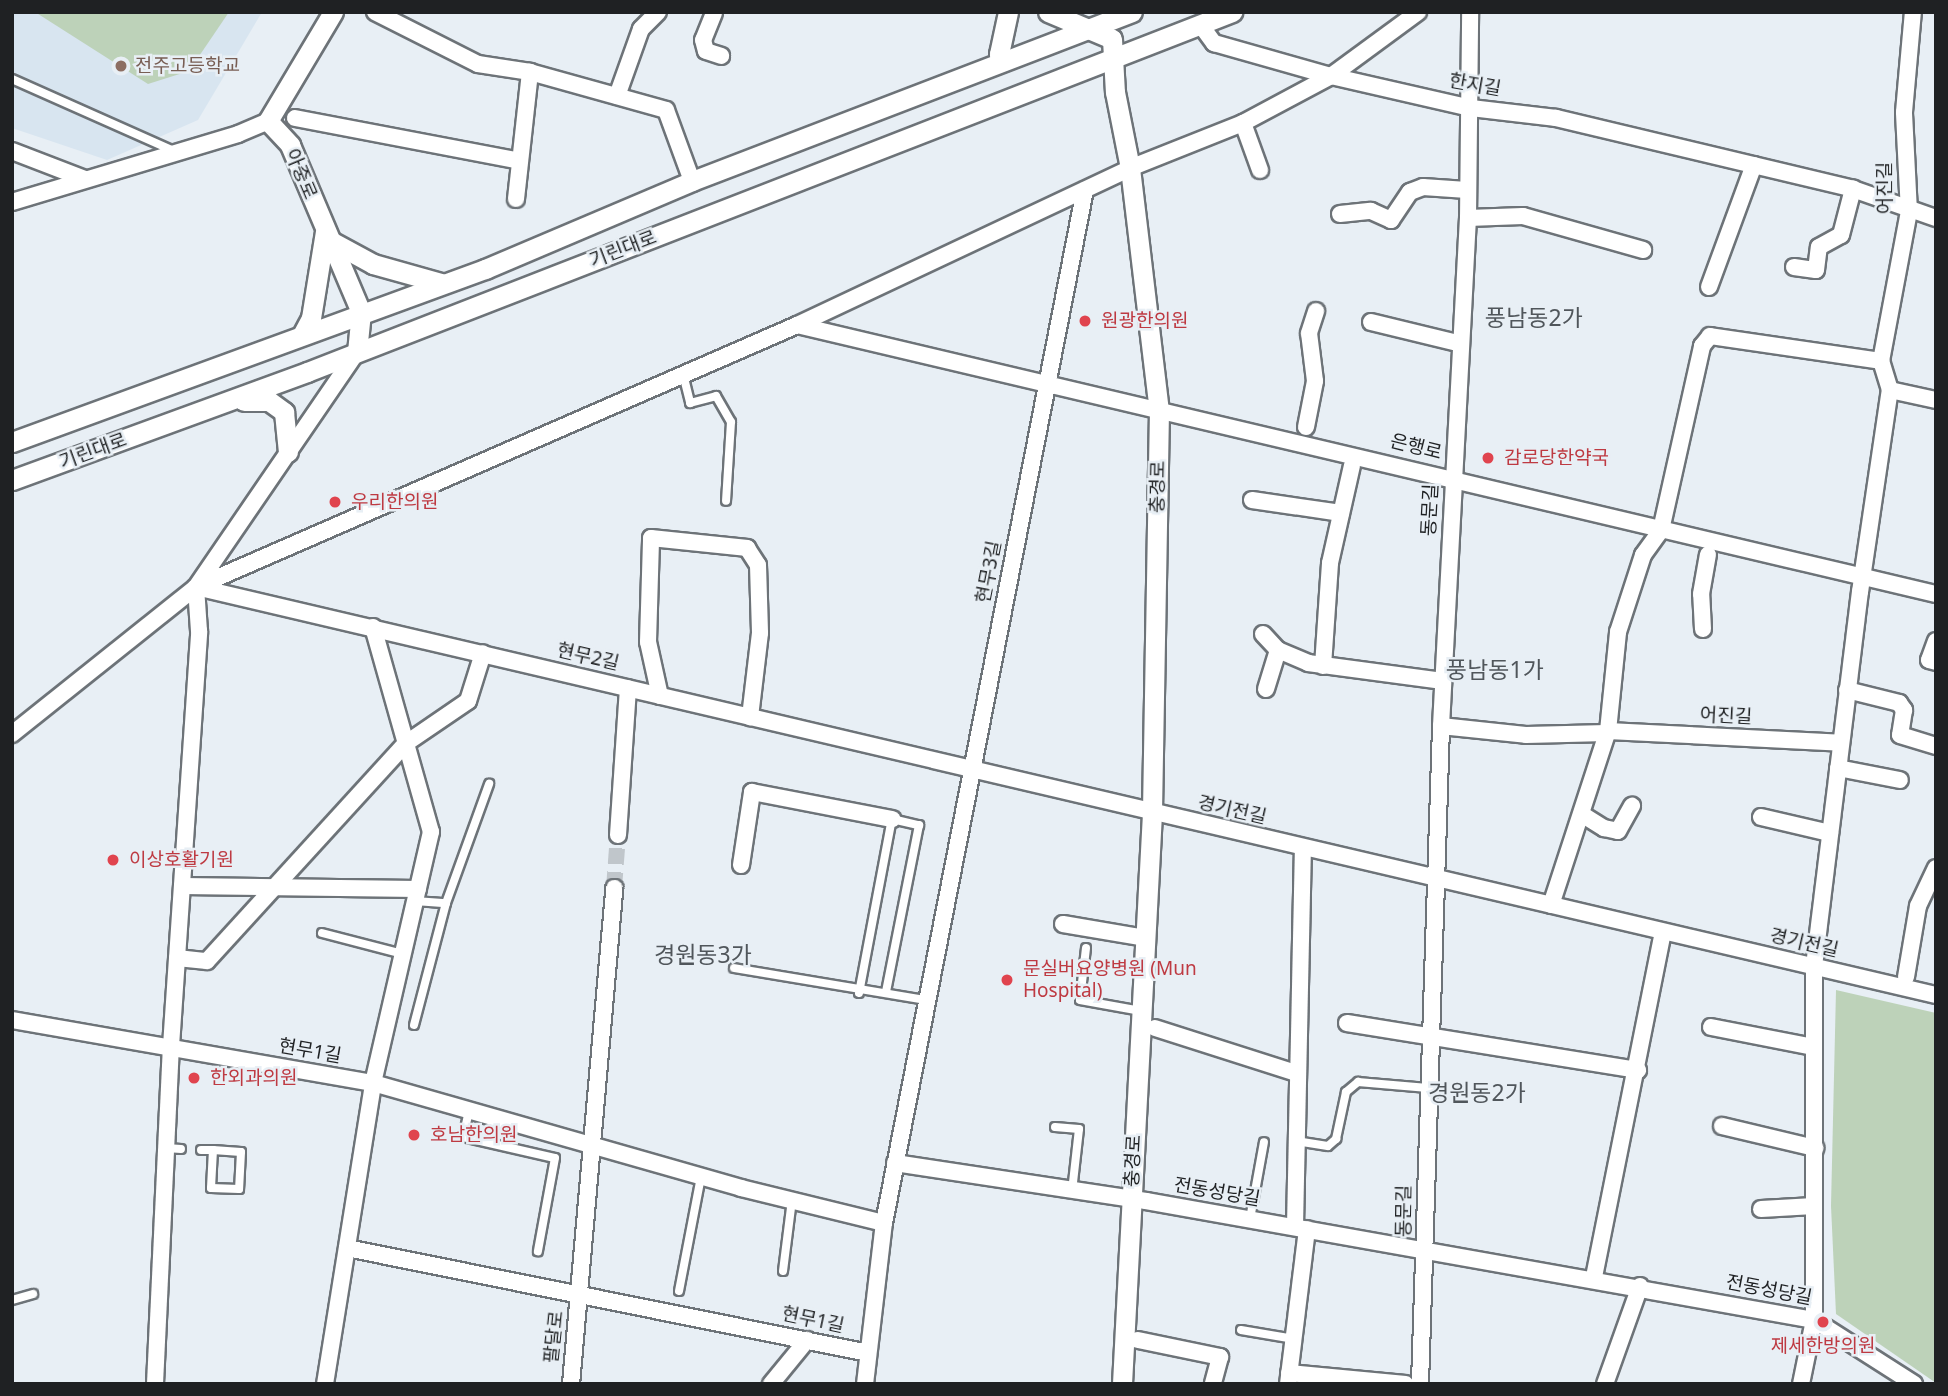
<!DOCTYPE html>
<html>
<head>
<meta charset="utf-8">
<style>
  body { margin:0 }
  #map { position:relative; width:1948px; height:1396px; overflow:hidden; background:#e8eff5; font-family:"Noto Sans","Noto Sans KR",sans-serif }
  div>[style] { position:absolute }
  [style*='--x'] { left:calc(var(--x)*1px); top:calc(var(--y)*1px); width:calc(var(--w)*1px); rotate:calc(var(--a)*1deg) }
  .built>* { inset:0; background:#d8e5f0 }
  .green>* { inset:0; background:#bdd2b9 }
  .minor-tunnel>* { height:16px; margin-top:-8px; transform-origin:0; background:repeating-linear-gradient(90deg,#c0c6cb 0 16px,transparent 0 24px) }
  .roads { filter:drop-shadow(2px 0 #6d7378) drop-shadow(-2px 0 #6d7378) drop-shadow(0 2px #6d7378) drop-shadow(0 -2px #6d7378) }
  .service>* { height:8px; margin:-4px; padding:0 4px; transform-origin:4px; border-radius:4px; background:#fff }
  .minor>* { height:16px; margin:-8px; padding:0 8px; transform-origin:8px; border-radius:8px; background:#fff }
  .tertiary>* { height:19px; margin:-9.5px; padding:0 9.5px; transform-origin:9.5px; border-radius:9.5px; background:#fff }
  .dots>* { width:19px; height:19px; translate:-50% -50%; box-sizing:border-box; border:4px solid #e8eff5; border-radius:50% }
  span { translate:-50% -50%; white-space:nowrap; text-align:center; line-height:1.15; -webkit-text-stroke:5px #e8eff5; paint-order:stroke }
  .education-label { font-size:19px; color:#785e54 }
  .left { translate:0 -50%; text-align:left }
  .street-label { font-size:19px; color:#1f2123 }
  .health-label { font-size:19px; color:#be3a42 }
  .quarter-label { font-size:23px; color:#50565b }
  .frame { position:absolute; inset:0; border:14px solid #1f2123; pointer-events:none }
</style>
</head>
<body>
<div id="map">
  <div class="built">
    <div style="clip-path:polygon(12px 12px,262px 12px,198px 120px,107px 160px,12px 128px)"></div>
  </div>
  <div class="green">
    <div style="clip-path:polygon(35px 12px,229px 12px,189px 71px,148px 84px)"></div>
    <div style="clip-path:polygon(1836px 990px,1936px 1013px,1936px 1383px,1836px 1314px,1831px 1206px)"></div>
  </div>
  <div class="minor-tunnel">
    <div style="--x:614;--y:888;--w:53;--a:-85.7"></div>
  </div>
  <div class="roads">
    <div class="service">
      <div style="--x:12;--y:79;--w:180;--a:24"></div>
      <div style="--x:683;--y:374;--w:30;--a:76"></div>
      <div style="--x:690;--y:403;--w:27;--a:-15"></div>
      <div style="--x:716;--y:396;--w:30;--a:60"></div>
      <div style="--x:731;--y:422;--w:79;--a:93.6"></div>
      <div style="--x:415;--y:901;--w:31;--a:4"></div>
      <div style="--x:446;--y:903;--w:127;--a:-70.1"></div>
      <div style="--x:322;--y:933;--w:84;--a:14.5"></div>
      <div style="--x:1086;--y:948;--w:52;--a:96.6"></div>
      <div style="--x:1080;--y:1000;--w:62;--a:10.2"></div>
      <div style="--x:734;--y:968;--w:194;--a:9.5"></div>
      <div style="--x:859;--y:993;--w:177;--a:-79.3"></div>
      <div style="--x:892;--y:819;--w:28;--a:13"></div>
      <div style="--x:919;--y:825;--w:169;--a:101.2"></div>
      <div style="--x:414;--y:1025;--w:126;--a:-75.3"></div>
      <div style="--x:469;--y:1111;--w:27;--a:103"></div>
      <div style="--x:463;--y:1137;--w:94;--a:12.9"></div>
      <div style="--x:555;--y:1158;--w:95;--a:100.4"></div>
      <div style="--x:1055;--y:1127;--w:24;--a:5"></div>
      <div style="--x:1079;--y:1129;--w:62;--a:96.4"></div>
      <div style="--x:1296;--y:1141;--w:32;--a:9"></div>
      <div style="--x:1328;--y:1146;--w:11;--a:-41"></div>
      <div style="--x:1336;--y:1139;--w:48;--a:-78"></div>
      <div style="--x:1346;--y:1092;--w:16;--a:-40"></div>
      <div style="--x:1358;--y:1082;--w:70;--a:4.9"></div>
      <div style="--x:166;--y:1148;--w:15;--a:4"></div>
      <div style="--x:201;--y:1150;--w:12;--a:0"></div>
      <div style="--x:213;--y:1150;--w:28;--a:4"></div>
      <div style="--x:241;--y:1152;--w:37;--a:93"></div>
      <div style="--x:239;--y:1189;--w:28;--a:-178"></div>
      <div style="--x:211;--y:1188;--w:38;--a:-87"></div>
      <div style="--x:1250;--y:1219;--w:78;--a:-79.7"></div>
      <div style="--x:783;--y:1271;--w:72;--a:-82.8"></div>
      <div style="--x:679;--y:1291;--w:116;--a:-79.1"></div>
      <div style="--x:12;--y:1300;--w:22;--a:-16"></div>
      <div style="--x:1241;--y:1330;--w:54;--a:9.6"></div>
    </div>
    <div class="minor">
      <div style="--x:375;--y:12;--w:115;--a:26.8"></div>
      <div style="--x:478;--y:64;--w:53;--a:8.7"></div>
      <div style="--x:530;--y:72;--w:141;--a:15.6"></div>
      <div style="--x:666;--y:110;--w:76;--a:69.9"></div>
      <div style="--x:714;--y:13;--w:29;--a:112"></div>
      <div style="--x:703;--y:40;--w:11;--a:75"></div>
      <div style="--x:706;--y:51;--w:16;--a:18"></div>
      <div style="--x:1200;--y:24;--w:24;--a:54"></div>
      <div style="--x:1214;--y:43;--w:122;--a:15.8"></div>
      <div style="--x:1331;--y:76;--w:144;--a:12.9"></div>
      <div style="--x:1471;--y:108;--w:86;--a:6.7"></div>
      <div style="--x:1556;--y:118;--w:305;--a:13.4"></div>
      <div style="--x:1853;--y:189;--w:88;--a:19.3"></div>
      <div style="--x:617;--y:96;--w:71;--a:-70.3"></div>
      <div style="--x:641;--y:29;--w:24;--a:-45"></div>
      <div style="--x:295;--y:118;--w:229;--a:10.8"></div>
      <div style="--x:1243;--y:123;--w:50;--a:70.1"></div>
      <div style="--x:12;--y:151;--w:78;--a:21"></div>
      <div style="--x:516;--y:199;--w:128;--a:-83.7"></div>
      <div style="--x:12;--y:202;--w:236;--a:-16.7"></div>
      <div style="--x:238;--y:134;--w:33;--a:-23"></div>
      <div style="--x:1340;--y:214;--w:31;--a:-6"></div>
      <div style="--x:1371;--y:211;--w:22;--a:24"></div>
      <div style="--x:1391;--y:220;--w:34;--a:-56"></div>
      <div style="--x:1410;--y:192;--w:14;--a:-21"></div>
      <div style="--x:1423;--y:187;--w:44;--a:3.9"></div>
      <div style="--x:1468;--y:218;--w:55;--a:-2.1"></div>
      <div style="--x:1523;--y:216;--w:125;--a:15.8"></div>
      <div style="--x:1794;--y:267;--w:22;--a:8"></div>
      <div style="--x:1816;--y:270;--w:23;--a:-83"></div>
      <div style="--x:1819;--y:247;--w:25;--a:-29"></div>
      <div style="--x:1841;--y:235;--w:48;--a:-75.4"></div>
      <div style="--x:1709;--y:287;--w:130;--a:-69.8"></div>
      <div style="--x:1371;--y:322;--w:89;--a:13.6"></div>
      <div style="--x:797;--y:325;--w:1170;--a:13.29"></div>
      <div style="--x:1890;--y:390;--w:47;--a:12.3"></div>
      <div style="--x:1306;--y:427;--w:47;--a:-78.9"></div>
      <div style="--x:1315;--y:381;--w:48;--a:-97.1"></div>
      <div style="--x:1309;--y:333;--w:23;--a:-72"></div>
      <div style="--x:1252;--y:500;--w:90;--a:8.3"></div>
      <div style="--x:196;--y:587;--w:1787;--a:13.2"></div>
      <div style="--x:1703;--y:629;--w:35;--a:-93"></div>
      <div style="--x:1701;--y:594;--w:40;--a:-80"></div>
      <div style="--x:1263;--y:634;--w:22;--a:47"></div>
      <div style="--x:1278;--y:650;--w:33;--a:23"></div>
      <div style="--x:1308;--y:663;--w:136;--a:7.6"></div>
      <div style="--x:1936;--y:641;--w:20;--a:110"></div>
      <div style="--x:1929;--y:660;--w:7;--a:16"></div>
      <div style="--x:1323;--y:666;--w:103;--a:-86.1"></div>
      <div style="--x:1330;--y:563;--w:100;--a:-77.3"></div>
      <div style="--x:1266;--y:689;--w:41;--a:-72.9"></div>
      <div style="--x:1847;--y:690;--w:54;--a:14"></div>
      <div style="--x:1899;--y:703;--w:9;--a:54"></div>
      <div style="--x:1904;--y:710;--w:25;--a:99"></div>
      <div style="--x:1900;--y:735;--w:38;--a:17"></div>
      <div style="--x:660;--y:696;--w:55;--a:-102.5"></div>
      <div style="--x:648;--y:642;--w:104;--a:-88.3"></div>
      <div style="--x:651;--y:538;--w:97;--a:5.9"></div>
      <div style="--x:747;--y:548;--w:20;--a:57"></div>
      <div style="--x:758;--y:565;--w:68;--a:88.3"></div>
      <div style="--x:760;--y:633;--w:85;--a:96.8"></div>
      <div style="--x:1441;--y:726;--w:85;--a:6"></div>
      <div style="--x:1526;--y:735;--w:81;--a:-1.4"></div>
      <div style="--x:1608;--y:731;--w:233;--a:2.9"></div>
      <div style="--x:12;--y:734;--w:236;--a:-38.6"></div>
      <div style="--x:196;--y:587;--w:656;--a:-23.55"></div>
      <div style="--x:797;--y:325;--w:368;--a:-25.2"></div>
      <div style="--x:1130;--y:168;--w:122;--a:-21.7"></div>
      <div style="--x:1243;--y:123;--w:100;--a:-28.1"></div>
      <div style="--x:1331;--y:76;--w:108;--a:-36.3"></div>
      <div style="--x:1838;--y:768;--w:63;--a:11"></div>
      <div style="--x:1583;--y:815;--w:25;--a:32"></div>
      <div style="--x:1604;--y:828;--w:14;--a:12"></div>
      <div style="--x:1618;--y:831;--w:29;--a:-61"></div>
      <div style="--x:1761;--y:817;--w:71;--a:13.1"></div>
      <div style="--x:618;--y:835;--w:147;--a:-86.1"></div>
      <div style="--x:741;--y:865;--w:74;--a:-81.4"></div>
      <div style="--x:752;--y:792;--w:143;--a:10.9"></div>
      <div style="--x:182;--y:886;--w:236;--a:0.7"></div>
      <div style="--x:1551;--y:905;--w:183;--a:-71.9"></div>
      <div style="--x:1608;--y:731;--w:100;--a:-84.2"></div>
      <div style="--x:1618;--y:632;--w:81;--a:-72"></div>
      <div style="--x:1643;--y:555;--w:31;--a:-54"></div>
      <div style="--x:1661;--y:530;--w:189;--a:-77.4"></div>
      <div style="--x:1702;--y:346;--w:13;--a:-51"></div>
      <div style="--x:1710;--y:336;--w:173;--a:8.3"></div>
      <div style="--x:1063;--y:924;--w:83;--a:9.7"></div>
      <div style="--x:177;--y:958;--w:30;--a:6"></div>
      <div style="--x:207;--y:961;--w:294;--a:-47.6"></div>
      <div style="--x:405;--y:744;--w:76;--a:-34.3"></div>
      <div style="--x:468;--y:701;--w:50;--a:-72.6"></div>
      <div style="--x:1906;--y:977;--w:72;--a:-80.4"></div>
      <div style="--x:1918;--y:906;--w:42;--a:-64.7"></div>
      <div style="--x:12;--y:1020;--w:366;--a:9.9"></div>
      <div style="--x:373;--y:1083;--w:383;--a:15.9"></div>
      <div style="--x:741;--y:1188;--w:147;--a:13.8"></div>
      <div style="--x:1347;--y:1023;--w:295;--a:9.2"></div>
      <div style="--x:1711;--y:1027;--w:105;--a:11"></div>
      <div style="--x:1155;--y:1028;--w:148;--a:17.7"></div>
      <div style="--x:1722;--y:1126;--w:96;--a:13.3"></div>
      <div style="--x:895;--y:1163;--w:254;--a:8.6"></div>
      <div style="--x:1146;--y:1201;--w:679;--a:10.1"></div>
      <div style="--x:1814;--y:1320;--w:119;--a:32.6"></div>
      <div style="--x:1761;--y:1209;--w:53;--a:-3.2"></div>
      <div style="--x:1295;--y:1226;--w:378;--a:-88.8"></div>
      <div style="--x:347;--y:1248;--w:531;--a:11.39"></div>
      <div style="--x:1594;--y:1277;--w:352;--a:-78.7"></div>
      <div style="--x:1138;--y:1340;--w:84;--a:11.7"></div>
      <div style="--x:1220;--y:1357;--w:28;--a:105"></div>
      <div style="--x:1289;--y:1373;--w:117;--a:5.4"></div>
      <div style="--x:155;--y:1384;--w:338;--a:-87.3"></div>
      <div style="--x:171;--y:1046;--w:416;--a:-86.1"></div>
      <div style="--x:199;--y:631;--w:44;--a:-93.9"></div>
      <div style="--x:196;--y:587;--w:285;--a:-55.6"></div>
      <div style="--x:325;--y:1384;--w:305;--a:-80.9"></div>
      <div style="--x:373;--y:1083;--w:258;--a:-77"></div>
      <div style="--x:431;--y:832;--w:213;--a:-105.8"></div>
      <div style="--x:571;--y:1384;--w:498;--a:-85"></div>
      <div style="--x:771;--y:1384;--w:57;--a:-50.7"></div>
      <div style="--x:865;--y:1384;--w:162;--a:-83.3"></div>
      <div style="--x:884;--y:1223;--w:1052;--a:-78.99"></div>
      <div style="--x:1288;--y:1384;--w:156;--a:-83"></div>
      <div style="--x:1420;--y:1384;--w:658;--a:-88.17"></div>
      <div style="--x:1441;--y:726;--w:509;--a:-86.96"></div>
      <div style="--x:1468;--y:218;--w:206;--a:-89.4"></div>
      <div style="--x:1605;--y:1384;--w:104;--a:-70.3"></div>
      <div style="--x:1801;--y:1384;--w:65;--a:-78.5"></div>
      <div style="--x:1814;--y:1320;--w:354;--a:-90"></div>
      <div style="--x:1814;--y:966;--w:377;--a:-83"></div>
      <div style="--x:1860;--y:592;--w:204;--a:-81.6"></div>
      <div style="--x:1890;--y:390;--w:30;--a:-107"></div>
      <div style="--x:1881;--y:361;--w:152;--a:-79.4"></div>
      <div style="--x:1909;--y:212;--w:100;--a:-92.9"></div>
      <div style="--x:1904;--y:112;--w:100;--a:-84.9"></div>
    </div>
    <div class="tertiary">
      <div style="--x:333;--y:12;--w:127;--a:120.8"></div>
      <div style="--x:268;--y:121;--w:33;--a:47"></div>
      <div style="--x:290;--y:145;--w:181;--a:67"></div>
      <div style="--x:361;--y:312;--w:40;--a:95.7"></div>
      <div style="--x:1048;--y:12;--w:69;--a:22.9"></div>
      <div style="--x:1112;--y:39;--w:53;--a:86.8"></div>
      <div style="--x:1115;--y:92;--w:77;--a:78.8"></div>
      <div style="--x:1130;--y:168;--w:244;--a:83.2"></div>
      <div style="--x:1159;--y:410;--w:403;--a:91"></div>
      <div style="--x:1152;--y:813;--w:572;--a:93.01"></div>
      <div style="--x:1003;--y:61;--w:8;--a:-120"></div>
      <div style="--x:999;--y:54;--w:43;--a:-77.9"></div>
      <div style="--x:329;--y:240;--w:50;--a:28.6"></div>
      <div style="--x:373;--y:264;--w:71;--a:15.6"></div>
      <div style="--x:302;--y:335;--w:19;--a:-62"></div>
      <div style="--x:311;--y:318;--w:87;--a:-80.8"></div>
      <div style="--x:244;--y:401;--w:25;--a:0"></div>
      <div style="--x:269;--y:401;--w:19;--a:36"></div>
      <div style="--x:284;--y:412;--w:40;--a:84.3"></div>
      <div style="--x:12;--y:442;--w:504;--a:-20.09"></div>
      <div style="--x:485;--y:269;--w:225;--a:-23"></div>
      <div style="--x:692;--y:181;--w:471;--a:-21"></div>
      <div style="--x:12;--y:480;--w:314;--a:-20.1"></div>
      <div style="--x:307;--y:372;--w:993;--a:-21.27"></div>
    </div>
  </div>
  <div class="dots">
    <div style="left:121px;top:66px;background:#8d6e63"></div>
    <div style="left:1085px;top:321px;background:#e0444e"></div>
    <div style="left:1488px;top:458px;background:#e0444e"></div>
    <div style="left:335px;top:502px;background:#e0444e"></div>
    <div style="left:113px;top:860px;background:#e0444e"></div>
    <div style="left:1007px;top:980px;background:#e0444e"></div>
    <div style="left:194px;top:1078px;background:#e0444e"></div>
    <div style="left:414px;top:1135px;background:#e0444e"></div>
    <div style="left:1823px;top:1322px;background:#e0444e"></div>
  </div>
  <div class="education-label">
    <span class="left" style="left:135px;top:66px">전주고등학교</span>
  </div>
  <div class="street-label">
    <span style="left:1475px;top:85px;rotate:10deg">한지길</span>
    <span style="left:301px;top:174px;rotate:67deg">아중로</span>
    <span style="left:1885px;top:188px;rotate:-90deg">어진길</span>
    <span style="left:623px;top:249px;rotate:-21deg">기린대로</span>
    <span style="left:1416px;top:447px;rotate:14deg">은행로</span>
    <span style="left:93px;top:451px;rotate:-20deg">기린대로</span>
    <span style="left:1158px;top:487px;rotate:-89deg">충경로</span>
    <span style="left:1430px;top:510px;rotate:-87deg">동문길</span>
    <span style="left:989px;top:572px;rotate:-79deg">현무3길</span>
    <span style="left:588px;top:657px;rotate:13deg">현무2길</span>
    <span style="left:1726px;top:716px;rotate:3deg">어진길</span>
    <span style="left:1232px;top:810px;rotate:13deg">경기전길</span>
    <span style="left:1804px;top:943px;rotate:13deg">경기전길</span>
    <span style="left:310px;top:1051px;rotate:10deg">현무1길</span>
    <span style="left:1133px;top:1161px;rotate:-87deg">충경로</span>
    <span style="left:1217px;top:1192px;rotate:10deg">전동성당길</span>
    <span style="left:1404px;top:1211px;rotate:-89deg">동문길</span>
    <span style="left:1769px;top:1290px;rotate:11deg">전동성당길</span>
    <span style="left:813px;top:1320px;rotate:12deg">현무1길</span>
    <span style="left:554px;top:1337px;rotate:-84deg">팔달로</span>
  </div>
  <div class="health-label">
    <span class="left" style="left:1101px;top:321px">원광한의원</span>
    <span class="left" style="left:1504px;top:458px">감로당한약국</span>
    <span class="left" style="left:351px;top:502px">우리한의원</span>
    <span class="left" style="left:129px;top:860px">이상호활기원</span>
    <span class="left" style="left:1023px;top:980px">문실버요양병원 (Mun<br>Hospital)</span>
    <span class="left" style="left:210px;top:1078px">한외과의원</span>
    <span class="left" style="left:430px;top:1135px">호남한의원</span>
    <span style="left:1823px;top:1346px">제세한방의원</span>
  </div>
  <div class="quarter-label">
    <span style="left:1534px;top:317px">풍남동2가</span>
    <span style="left:1495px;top:669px">풍남동1가</span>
    <span style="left:703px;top:954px">경원동3가</span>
    <span style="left:1477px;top:1092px">경원동2가</span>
  </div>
  <div class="frame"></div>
</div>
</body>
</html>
